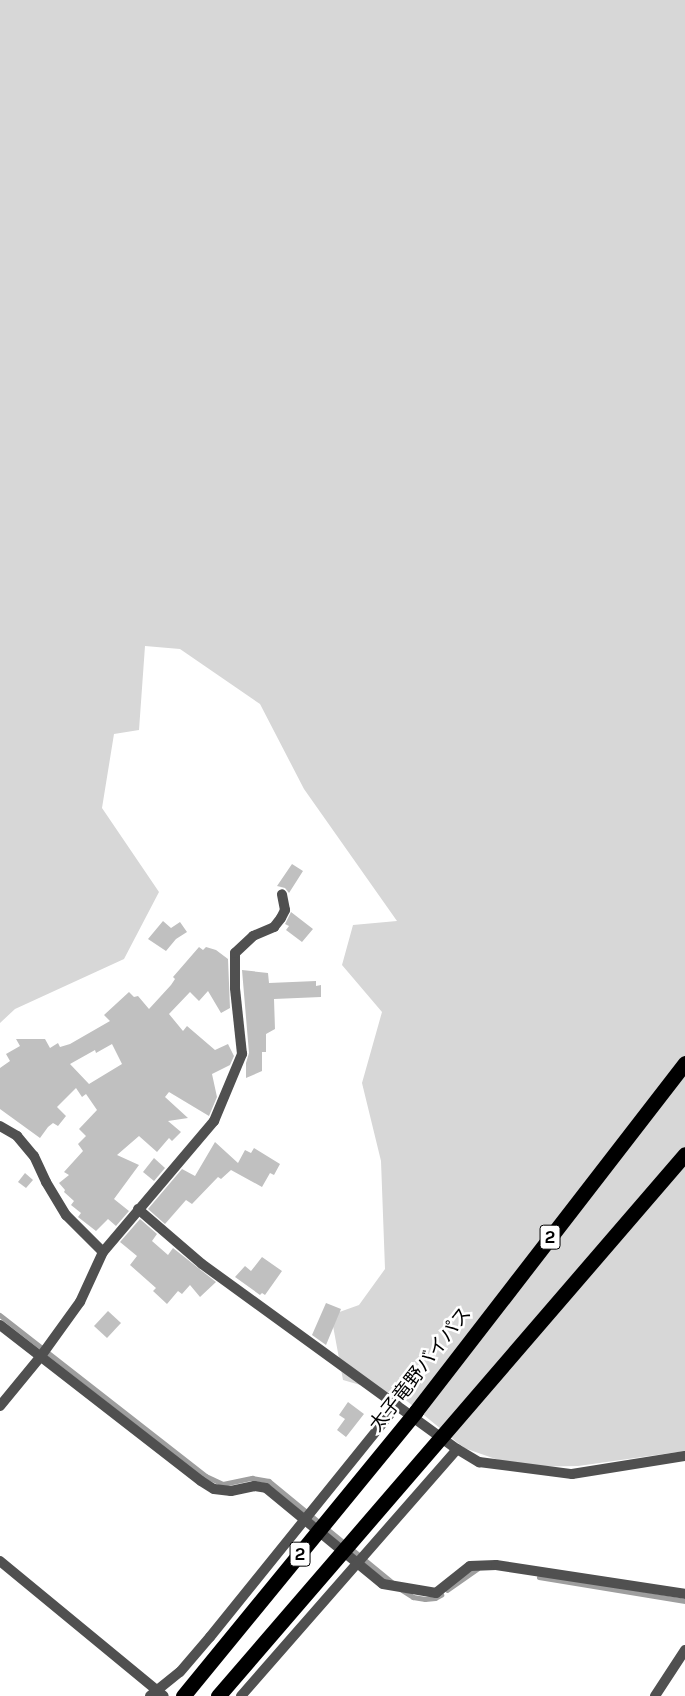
<!DOCTYPE html>
<html>
<head>
<meta charset="utf-8">
<style>
  body { margin:0 }
  #map { position:relative; width:685px; height:1696px; overflow:hidden; background:#fff; font-family:Karla,"Noto Sans JP",sans-serif }
  div>[style] { position:absolute }
  [style*='--x'] { left:calc(var(--x)*1px); top:calc(var(--y)*1px); width:calc(var(--w)*1px); rotate:calc(var(--a)*1deg) }
  .green>* { inset:0; background:#d7d7d7 }
  .stream>* { height:4.5px; margin:-2.25px; padding:0 2.25px; transform-origin:2.25px; border-radius:2.25px; background:#9e9e9e }
  .building>* { inset:0; background:#c0c0c0 }
  .minor>* { height:10px; margin:-5px; padding:0 5px; transform-origin:5px; border-radius:5px; background:#505050 }
  .motorway>* { height:15px; margin:-7.5px; padding:0 7.5px; transform-origin:7.5px; border-radius:7.5px; background:#000 }
  span { translate:-50% -50%; white-space:nowrap; text-align:center; line-height:1.15; -webkit-text-stroke:5px #fff; paint-order:stroke }
  .shield-label span { padding:1px 4px; background:#fff; border:1px solid; border-radius:4px; -webkit-text-stroke-width:0 }
  .shield-label { font-size:18px; color:#000; font-weight:700 }
  .street-label { font-size:19px; color:#000 }
</style>
</head>
<body>
<div id="map">
  <div class="green">
    <div style="clip-path:polygon(0 0,685px 0,685px 1451px,578px 1466px,519px 1467px,464px 1448px,402px 1397px,343px 1380px,331px 1315px,359px 1305px,385px 1269px,381px 1161px,362px 1083px,382px 1012px,342px 965px,353px 925px,397px 921px,304px 789px,260px 704px,180px 649px,145px 646px,139px 730px,114px 734px,102px 808px,159px 892px,124px 959px,15px 1009px,0 1023px)"></div>
  </div>
  <div class="stream">
    <div style="--x:0;--y:1315;--w:261;--a:38"></div>
    <div style="--x:206;--y:1476;--w:19;--a:25"></div>
    <div style="--x:223;--y:1484;--w:30;--a:-12"></div>
    <div style="--x:252;--y:1478;--w:17;--a:10"></div>
    <div style="--x:269;--y:1481;--w:159;--a:39.4"></div>
    <div style="--x:539;--y:1577;--w:148;--a:9.3"></div>
    <div style="--x:402;--y:1590;--w:13;--a:32"></div>
    <div style="--x:413;--y:1597;--w:12;--a:9"></div>
    <div style="--x:425;--y:1599;--w:10;--a:-6"></div>
    <div style="--x:435;--y:1598;--w:7;--a:-27"></div>
    <div style="--x:447;--y:1590;--w:37;--a:-35"></div>
  </div>
  <div class="building">
    <div style="clip-path:polygon(292px 864px,303px 871px,289px 893px,285px 888px,277px 886px)"></div>
    <div style="clip-path:polygon(291px 912px,313px 929px,302px 942px,286px 930px,289px 926px,285px 924px)"></div>
    <div style="clip-path:polygon(163px 921px,171px 928px,180px 922px,187px 932px,176px 939px,166px 951px,148px 939px)"></div>
    <div style="clip-path:polygon(evenodd,199px 947px,203px 950px,206px 947px,216px 950px,228px 959px,230px 1008px,221px 1013px,208px 991px,199px 1001px,190px 992px,169px 1014px,183px 1031px,187px 1026px,215px 1050px,228px 1044px,234px 1056px,230px 1065px,212px 1074px,217px 1097px,209px 1116px,169px 1092px,165px 1097px,188px 1118px,168px 1121px,181px 1132px,172px 1141px,169px 1138px,157px 1152px,139px 1136px,117px 1155px,139px 1165px,114px 1199px,129px 1211px,116px 1226px,108px 1219px,96px 1231px,78px 1217px,81px 1213px,71px 1205px,74px 1201px,64px 1192px,65px 1190px,59px 1183px,69px 1175px,64px 1172px,83px 1151px,78px 1144px,86px 1136px,79px 1129px,97px 1110px,86px 1094px,82px 1097px,76px 1088px,57px 1107px,66px 1116px,58px 1126px,53px 1123px,48px 1127px,40px 1138px,0 1109px,0 1068px,10px 1061px,6px 1054px,20px 1046px,16px 1039px,45px 1039px,50px 1048px,58px 1043px,60px 1047px,70px 1044px,110px 1021px,104px 1015px,129px 992px,134px 997px,138px 996px,149px 1009px,171px 985px,175px 979px,173px 977px,199px 947px,112px 1044px,122px 1064px,89px 1084px,70px 1064px,95px 1050px,96px 1053px,112px 1044px)"></div>
    <div style="clip-path:polygon(242px 970px,268px 973px,269px 983px,316px 981px,316px 986px,321px 985px,321px 997px,274px 999px,275px 1029px,266px 1034px,266px 1052px,262px 1052px,262px 1071px,246px 1078px,246px 1063px,249px 1053px)"></div>
    <div style="clip-path:polygon(215px 1142px,238px 1163px,245px 1150px,251px 1153px,254px 1148px,280px 1164px,274px 1175px,270px 1173px,262px 1187px,231px 1170px,221px 1179px,218px 1177px,192px 1204px,186px 1200px,165px 1224px,148px 1209px,182px 1169px,195px 1176px)"></div>
    <div style="clip-path:polygon(154px 1158px,165px 1168px,154px 1181px,143px 1172px)"></div>
    <div style="clip-path:polygon(25px 1173px,33px 1180px,26px 1188px,18px 1182px)"></div>
    <div style="clip-path:polygon(140px 1219px,157px 1234px,152px 1241px,168px 1255px,173px 1248px,216px 1282px,200px 1297px,190px 1285px,182px 1294px,178px 1291px,167px 1304px,153px 1291px,156px 1288px,130px 1265px,137px 1256px,120px 1242px)"></div>
    <div style="clip-path:polygon(262px 1257px,282px 1271px,265px 1295px,262px 1293px,260px 1295px,235px 1277px,245px 1266px,251px 1271px)"></div>
    <div style="clip-path:polygon(326px 1303px,341px 1309px,326px 1345px,312px 1335px)"></div>
    <div style="clip-path:polygon(108px 1311px,121px 1323px,107px 1338px,94px 1326px)"></div>
    <div style="clip-path:polygon(348px 1402px,364px 1414px,346px 1437px,337px 1430px,345px 1419px,339px 1415px)"></div>
  </div>
  <div class="minor">
    <div style="--x:0;--y:1126;--w:20;--a:30"></div>
    <div style="--x:17;--y:1136;--w:26;--a:50"></div>
    <div style="--x:34;--y:1156;--w:29;--a:65"></div>
    <div style="--x:46;--y:1182;--w:39;--a:59"></div>
    <div style="--x:66;--y:1215;--w:52;--a:45"></div>
    <div style="--x:138;--y:1209;--w:84;--a:40.7"></div>
    <div style="--x:202;--y:1264;--w:315;--a:36"></div>
    <div style="--x:457;--y:1449;--w:26;--a:31"></div>
    <div style="--x:479;--y:1462;--w:94;--a:7.4"></div>
    <div style="--x:572;--y:1474;--w:114;--a:-9.1"></div>
    <div style="--x:0;--y:1325;--w:254;--a:37.8"></div>
    <div style="--x:201;--y:1481;--w:15;--a:32"></div>
    <div style="--x:214;--y:1489;--w:17;--a:7"></div>
    <div style="--x:231;--y:1491;--w:24;--a:-12"></div>
    <div style="--x:254;--y:1486;--w:12;--a:9"></div>
    <div style="--x:266;--y:1488;--w:151;--a:39.4"></div>
    <div style="--x:383;--y:1584;--w:54;--a:9.6"></div>
    <div style="--x:436;--y:1593;--w:43;--a:-38.5"></div>
    <div style="--x:470;--y:1566;--w:26;--a:-2"></div>
    <div style="--x:496;--y:1565;--w:191;--a:8.7"></div>
    <div style="--x:0;--y:1406;--w:65;--a:-50.6"></div>
    <div style="--x:41;--y:1356;--w:67;--a:-54.2"></div>
    <div style="--x:80;--y:1302;--w:55;--a:-65.3"></div>
    <div style="--x:103;--y:1252;--w:172;--a:-49.7"></div>
    <div style="--x:214;--y:1121;--w:73;--a:-67.3"></div>
    <div style="--x:242;--y:1054;--w:66;--a:-96.1"></div>
    <div style="--x:235;--y:988;--w:35;--a:-90"></div>
    <div style="--x:235;--y:953;--w:25;--a:-43"></div>
    <div style="--x:253;--y:936;--w:23;--a:-23"></div>
    <div style="--x:274;--y:927;--w:11;--a:-52"></div>
    <div style="--x:281;--y:918;--w:9;--a:-63"></div>
    <div style="--x:285;--y:910;--w:16;--a:-101"></div>
    <div style="--x:0;--y:1561;--w:212;--a:39.5"></div>
    <div style="--x:150;--y:1696;--w:38;--a:-39"></div>
    <div style="--x:180;--y:1672;--w:46;--a:-49.4"></div>
    <div style="--x:210;--y:1637;--w:298;--a:-51.1"></div>
    <div style="--x:241;--y:1696;--w:328;--a:-48.8"></div>
    <div style="--x:655;--y:1696;--w:55;--a:-56.9"></div>
  </div>
  <div class="motorway">
    <div style="--x:183;--y:1696;--w:368;--a:-50.7"></div>
    <div style="--x:416;--y:1411;--w:440;--a:-52.3"></div>
    <div style="--x:218;--y:1696;--w:715;--a:-49.25"></div>
  </div>
  <div class="shield-label">
    <span style="left:550px;top:1237px">2</span>
    <span style="left:300px;top:1554px">2</span>
  </div>
  <div class="street-label">
    <span style="left:421px;top:1370px;rotate:-52deg">太子竜野バイパス</span>
  </div>
</div>
</body>
</html>
